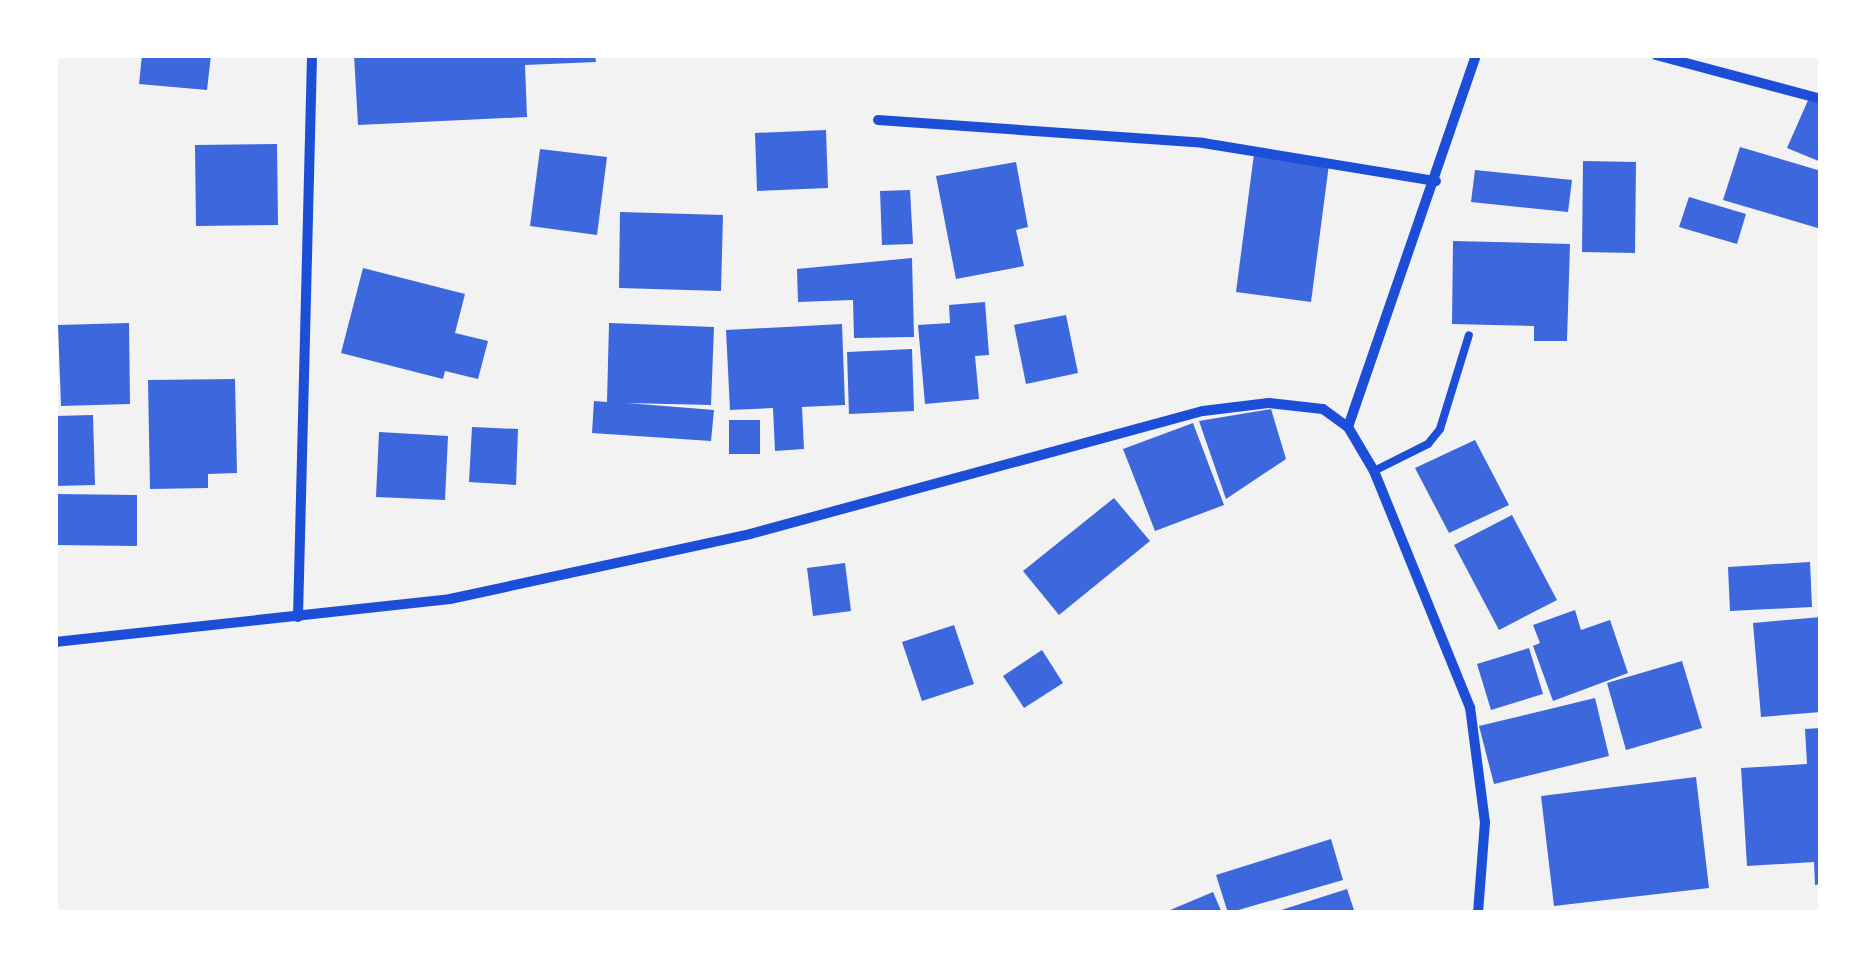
<!DOCTYPE html>
<html>
<head>
<meta charset="utf-8">
<style>
  body { margin:0 }
  #map { position:relative; width:1876px; height:968px; overflow:hidden; background:#f2f2f2; font-family:"Asap Condensed",sans-serif }
  div>[style] { position:absolute }
  [style*='--x'] { left:calc(var(--x)*1px); top:calc(var(--y)*1px); width:calc(var(--w)*1px); rotate:calc(var(--a)*1deg) }
  .building>* { inset:0; background:#3d67dc }
  .service>* { height:8px; margin:-4px; padding:0 4px; transform-origin:4px; border-radius:4px; background:#1d4ed8 }
  .minor>* { height:10px; margin:-5px; padding:0 5px; transform-origin:5px; border-radius:5px; background:#1d4ed8 }
  span { translate:-50% -50%; white-space:nowrap; text-align:center; line-height:1.15; -webkit-text-stroke:8px #fff; paint-order:stroke }
  .frame { position:absolute; inset:0; border:58px solid #fff; pointer-events:none }
</style>
</head>
<body>
<div id="map">
  <div class="building">
    <div style="clip-path:polygon(142px 55px,211px 55px,207px 90px,139px 84px)"></div>
    <div style="clip-path:polygon(354px 55px,595px 55px,596px 62px,525px 65px,527px 117px,358px 125px)"></div>
    <div style="clip-path:polygon(1809px 98px,1821px 104px,1821px 162px,1787px 148px)"></div>
    <div style="clip-path:polygon(826px 130px,828px 188px,757px 191px,755px 133px)"></div>
    <div style="clip-path:polygon(277px 144px,278px 225px,196px 226px,195px 145px)"></div>
    <div style="clip-path:polygon(1740px 147px,1821px 171px,1821px 229px,1723px 200px)"></div>
    <div style="clip-path:polygon(540px 149px,607px 157px,597px 235px,530px 226px)"></div>
    <div style="clip-path:polygon(1254px 154px,1329px 164px,1311px 302px,1236px 292px)"></div>
    <div style="clip-path:polygon(1583px 161px,1636px 162px,1635px 253px,1582px 252px)"></div>
    <div style="clip-path:polygon(1016px 162px,1028px 227px,1016px 230px,1024px 266px,956px 279px,936px 176px)"></div>
    <div style="clip-path:polygon(1475px 170px,1572px 180px,1568px 212px,1471px 202px)"></div>
    <div style="clip-path:polygon(910px 190px,913px 244px,882px 245px,880px 191px)"></div>
    <div style="clip-path:polygon(1689px 197px,1746px 214px,1737px 244px,1679px 227px)"></div>
    <div style="clip-path:polygon(620px 212px,723px 215px,721px 291px,619px 288px)"></div>
    <div style="clip-path:polygon(1453px 241px,1570px 244px,1567px 341px,1534px 341px,1534px 326px,1452px 324px)"></div>
    <div style="clip-path:polygon(912px 258px,914px 337px,854px 338px,853px 300px,798px 302px,797px 269px)"></div>
    <div style="clip-path:polygon(363px 268px,465px 294px,455px 333px,488px 341px,478px 379px,445px 371px,443px 379px,341px 353px)"></div>
    <div style="clip-path:polygon(985px 302px,989px 355px,975px 356px,979px 399px,925px 404px,918px 325px,950px 323px,949px 305px)"></div>
    <div style="clip-path:polygon(1066px 315px,1078px 373px,1026px 384px,1014px 325px)"></div>
    <div style="clip-path:polygon(129px 323px,130px 404px,61px 406px,58px 325px)"></div>
    <div style="clip-path:polygon(609px 323px,714px 327px,711px 405px,627px 403px,714px 410px,711px 441px,592px 433px,594px 401px,607px 402px)"></div>
    <div style="clip-path:polygon(842px 324px,845px 405px,802px 407px,804px 449px,775px 451px,773px 408px,730px 410px,726px 330px)"></div>
    <div style="clip-path:polygon(912px 349px,914px 411px,849px 414px,847px 352px)"></div>
    <div style="clip-path:polygon(235px 379px,237px 473px,208px 474px,208px 488px,150px 489px,148px 380px)"></div>
    <div style="clip-path:polygon(1271px 409px,1286px 459px,1226px 499px,1199px 421px)"></div>
    <div style="clip-path:polygon(93px 415px,95px 485px,55px 486px,55px 416px)"></div>
    <div style="clip-path:polygon(729px 420px,760px 420px,760px 454px,729px 454px)"></div>
    <div style="clip-path:polygon(1193px 423px,1224px 505px,1155px 531px,1123px 449px)"></div>
    <div style="clip-path:polygon(472px 427px,518px 429px,516px 485px,469px 482px)"></div>
    <div style="clip-path:polygon(379px 432px,448px 436px,445px 500px,376px 497px)"></div>
    <div style="clip-path:polygon(1475px 440px,1509px 505px,1449px 533px,1415px 468px)"></div>
    <div style="clip-path:polygon(55px 494px,137px 495px,137px 546px,55px 545px)"></div>
    <div style="clip-path:polygon(1114px 498px,1150px 541px,1059px 615px,1023px 571px)"></div>
    <div style="clip-path:polygon(1512px 515px,1557px 600px,1499px 630px,1454px 545px)"></div>
    <div style="clip-path:polygon(1810px 562px,1812px 607px,1730px 611px,1728px 567px)"></div>
    <div style="clip-path:polygon(845px 563px,851px 611px,813px 616px,807px 568px)"></div>
    <div style="clip-path:polygon(1575px 610px,1581px 630px,1610px 620px,1628px 673px,1553px 701px,1533px 646px,1540px 643px,1533px 625px)"></div>
    <div style="clip-path:polygon(1821px 617px,1821px 712px,1761px 717px,1753px 623px)"></div>
    <div style="clip-path:polygon(954px 625px,974px 684px,922px 701px,902px 642px)"></div>
    <div style="clip-path:polygon(1529px 648px,1543px 694px,1491px 710px,1477px 664px)"></div>
    <div style="clip-path:polygon(1042px 650px,1063px 683px,1024px 708px,1003px 676px)"></div>
    <div style="clip-path:polygon(1682px 661px,1702px 728px,1626px 750px,1607px 683px)"></div>
    <div style="clip-path:polygon(1595px 698px,1609px 756px,1494px 784px,1479px 726px)"></div>
    <div style="clip-path:polygon(1821px 728px,1821px 884px,1815px 885px,1814px 862px,1747px 866px,1741px 768px,1807px 764px,1805px 729px)"></div>
    <div style="clip-path:polygon(1696px 777px,1709px 888px,1554px 906px,1541px 796px)"></div>
    <div style="clip-path:polygon(1331px 839px,1343px 880px,1228px 913px,1216px 875px)"></div>
    <div style="clip-path:polygon(1347px 889px,1355px 913px,1275px 913px,1275px 912px)"></div>
    <div style="clip-path:polygon(1213px 892px,1222px 913px,1163px 913px)"></div>
  </div>
  <div class="service">
    <div style="--x:1374;--y:471;--w:60;--a:-26.6"></div>
    <div style="--x:1428;--y:444;--w:19;--a:-51"></div>
    <div style="--x:1440;--y:429;--w:98;--a:-72.9"></div>
  </div>
  <div class="minor">
    <div style="--x:1656;--y:55;--w:171;--a:14.9"></div>
    <div style="--x:878;--y:120;--w:326;--a:4"></div>
    <div style="--x:1203;--y:143;--w:236;--a:9.3"></div>
    <div style="--x:1348;--y:427;--w:393;--a:-71"></div>
    <div style="--x:298;--y:617;--w:562;--a:-88.57"></div>
    <div style="--x:55;--y:642;--w:397;--a:-6.2"></div>
    <div style="--x:450;--y:599;--w:307;--a:-12.2"></div>
    <div style="--x:750;--y:534;--w:469;--a:-15.2"></div>
    <div style="--x:1203;--y:411;--w:66;--a:-6.9"></div>
    <div style="--x:1269;--y:403;--w:54;--a:6.3"></div>
    <div style="--x:1323;--y:409;--w:31;--a:36"></div>
    <div style="--x:1348;--y:427;--w:51;--a:59.4"></div>
    <div style="--x:1374;--y:471;--w:255;--a:67.9"></div>
    <div style="--x:1470;--y:707;--w:116;--a:82.6"></div>
    <div style="--x:1485;--y:822;--w:91;--a:94.4"></div>
  </div>
  <div class="frame"></div>
</div>
</body>
</html>
